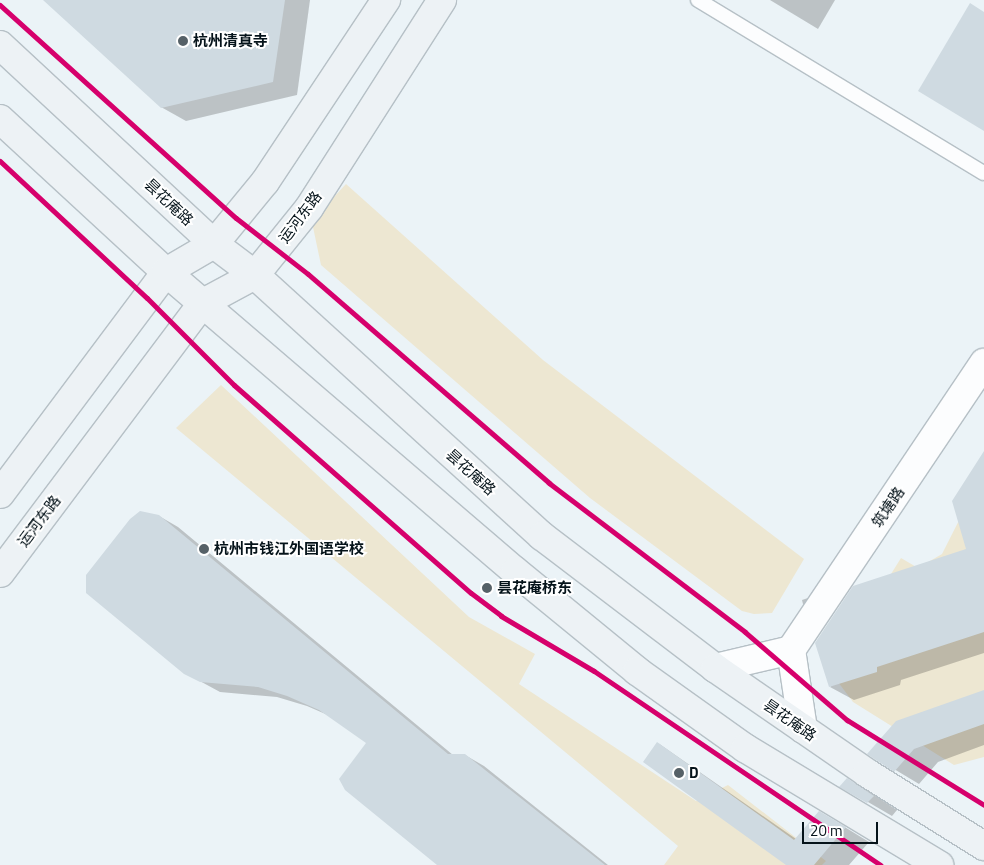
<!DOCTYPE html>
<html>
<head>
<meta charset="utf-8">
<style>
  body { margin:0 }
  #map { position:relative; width:984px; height:865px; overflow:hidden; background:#ebf3f7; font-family:"Titillium Web","Noto Sans SC",sans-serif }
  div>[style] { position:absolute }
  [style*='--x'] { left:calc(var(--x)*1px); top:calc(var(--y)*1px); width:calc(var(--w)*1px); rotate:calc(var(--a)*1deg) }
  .green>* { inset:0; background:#ede7d2 }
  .pier>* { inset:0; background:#ebf3f7 }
  .shadow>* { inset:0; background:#0003 }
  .building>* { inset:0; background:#cfdae1 }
  .roads { filter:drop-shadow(1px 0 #b6c0c6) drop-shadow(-1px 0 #b6c0c6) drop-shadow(0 1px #b6c0c6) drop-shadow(0 -1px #b6c0c6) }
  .service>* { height:14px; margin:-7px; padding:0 7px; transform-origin:7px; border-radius:7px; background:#fcfdfe }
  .tertiary>* { height:28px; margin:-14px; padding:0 14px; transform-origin:14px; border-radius:14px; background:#fcfdfe }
  .secondary>* { height:28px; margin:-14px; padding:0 14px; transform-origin:14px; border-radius:14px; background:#edf2f5 }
  .cycleway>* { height:5px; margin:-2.5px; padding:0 2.5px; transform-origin:2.5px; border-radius:2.5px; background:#d6006c }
  .dots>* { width:14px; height:14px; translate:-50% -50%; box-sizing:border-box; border:2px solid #fff; border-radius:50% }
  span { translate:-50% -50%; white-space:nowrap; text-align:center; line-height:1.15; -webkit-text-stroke:4px #fff; paint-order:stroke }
  .poi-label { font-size:15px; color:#05131a; font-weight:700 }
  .left { translate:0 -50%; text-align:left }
  .street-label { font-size:15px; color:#05131a }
  .scale { position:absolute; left:802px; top:822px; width:76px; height:22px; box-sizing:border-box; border:2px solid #05131a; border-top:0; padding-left:6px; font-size:15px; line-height:18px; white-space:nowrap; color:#05131a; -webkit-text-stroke:4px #fff; paint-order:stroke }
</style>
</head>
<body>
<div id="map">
  <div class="green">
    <div style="clip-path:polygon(346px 184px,543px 360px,804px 559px,772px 613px,754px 614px,742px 611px,590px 498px,321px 265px,313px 227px,318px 214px)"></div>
    <div style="clip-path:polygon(221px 385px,469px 617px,535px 654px,519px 684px,696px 801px,728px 785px,826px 861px,822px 865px,664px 865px,678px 846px,176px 428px)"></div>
    <div style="clip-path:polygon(984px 471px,984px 757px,954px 765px,853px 702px,838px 682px,836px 662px,901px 558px,918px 568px,942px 554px)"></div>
  </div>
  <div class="pier">
    <div style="clip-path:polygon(963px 773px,984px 786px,984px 860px,967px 865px,851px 865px,847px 862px)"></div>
  </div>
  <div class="shadow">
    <div style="clip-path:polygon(44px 0,310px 0,297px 95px,186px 121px,161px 107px)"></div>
    <div style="clip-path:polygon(770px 0,835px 0,818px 29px)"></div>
    <div style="clip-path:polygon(984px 453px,984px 653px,901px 680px,900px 685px,854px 700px,830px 687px,968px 550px)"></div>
    <div style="clip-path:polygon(159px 516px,178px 527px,453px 755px,465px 755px,484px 766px,608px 865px,439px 865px,368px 742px,330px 716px,307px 706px,277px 697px,220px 692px,185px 673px)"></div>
    <div style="clip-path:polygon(808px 598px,831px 612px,827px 618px,803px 604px,802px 600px)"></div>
    <div style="clip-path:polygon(984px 691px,984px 745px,938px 762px,919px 784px,869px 754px)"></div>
    <div style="clip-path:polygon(658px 743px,796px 839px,843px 826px,869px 842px,849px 865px,788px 865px)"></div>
    <div style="clip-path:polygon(847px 780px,871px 793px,897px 810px,892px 816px,868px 802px)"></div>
  </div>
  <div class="building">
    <div style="clip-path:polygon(43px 0,285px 0,273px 82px,161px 108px)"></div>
    <div style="clip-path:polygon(970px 3px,984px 12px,984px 131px,918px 91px)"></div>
    <div style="clip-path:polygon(984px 451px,984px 632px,877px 667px,877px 672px,829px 687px,815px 643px,853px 586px,966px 549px,952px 501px)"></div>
    <div style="clip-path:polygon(140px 511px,159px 515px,448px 754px,465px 754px,605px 865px,437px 865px,345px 790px,339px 779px,366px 743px,319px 710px,287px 696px,258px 687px,200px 682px,184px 674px,86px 593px,86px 575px,130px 519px)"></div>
    <div style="clip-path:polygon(984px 690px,984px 724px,914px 749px,894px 772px,867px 754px,896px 721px)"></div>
    <div style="clip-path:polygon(657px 742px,794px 840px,819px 811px,846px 827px,814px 865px,786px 865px,643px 762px)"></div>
    <div style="clip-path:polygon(847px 778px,874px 796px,867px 803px,839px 787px)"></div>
  </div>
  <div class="roads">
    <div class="service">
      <div style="--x:698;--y:0;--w:334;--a:31.2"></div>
    </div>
    <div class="tertiary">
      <div style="--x:715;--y:668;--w:78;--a:-13.3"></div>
      <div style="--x:803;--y:729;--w:80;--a:-98.6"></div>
      <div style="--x:791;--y:650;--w:346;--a:-56.1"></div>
    </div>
    <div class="secondary">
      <div style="--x:0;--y:45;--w:292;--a:42.9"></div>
      <div style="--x:214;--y:244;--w:51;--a:37.1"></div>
      <div style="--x:255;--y:275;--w:388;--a:42.3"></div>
      <div style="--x:542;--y:536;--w:218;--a:37.3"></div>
      <div style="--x:715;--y:668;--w:185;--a:34.6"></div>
      <div style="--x:867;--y:773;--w:138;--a:32"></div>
      <div style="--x:0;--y:119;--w:226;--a:42.7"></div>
      <div style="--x:166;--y:272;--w:460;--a:40.6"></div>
      <div style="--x:515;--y:571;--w:158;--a:39.3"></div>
      <div style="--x:637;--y:671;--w:133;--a:35.5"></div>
      <div style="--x:745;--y:748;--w:227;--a:31.1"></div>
      <div style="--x:0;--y:494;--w:277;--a:-53.2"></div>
      <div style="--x:166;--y:272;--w:56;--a:-30.3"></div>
      <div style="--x:214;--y:244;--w:80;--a:-50.6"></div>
      <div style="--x:265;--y:182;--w:219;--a:-56.4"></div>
      <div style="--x:0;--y:573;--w:338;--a:-53.1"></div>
      <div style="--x:203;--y:303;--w:59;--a:-28.3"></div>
      <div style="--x:255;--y:275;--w:86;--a:-51.1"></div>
      <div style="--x:309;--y:208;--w:247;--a:-57.4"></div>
    </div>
  </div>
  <div class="cycleway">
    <div style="--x:0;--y:5;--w:318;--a:42.1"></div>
    <div style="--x:236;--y:218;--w:91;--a:37.9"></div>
    <div style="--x:308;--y:274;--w:319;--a:40.9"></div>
    <div style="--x:549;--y:483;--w:246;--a:37.2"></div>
    <div style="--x:745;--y:632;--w:135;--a:40.8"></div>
    <div style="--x:847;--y:720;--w:161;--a:31.8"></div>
    <div style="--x:0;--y:161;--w:201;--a:43"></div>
    <div style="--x:147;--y:298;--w:123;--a:45"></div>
    <div style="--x:234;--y:385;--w:315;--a:41.3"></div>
    <div style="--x:471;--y:593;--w:38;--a:37"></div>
    <div style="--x:501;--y:616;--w:108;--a:30.6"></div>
    <div style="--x:594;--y:671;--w:346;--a:34.1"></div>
  </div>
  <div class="dots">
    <div style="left:183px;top:41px;background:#566167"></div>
    <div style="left:204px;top:549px;background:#566167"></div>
    <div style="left:487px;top:588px;background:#566167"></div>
    <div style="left:679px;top:773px;background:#566167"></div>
  </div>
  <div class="poi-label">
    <span class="left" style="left:193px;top:41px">杭州清真寺</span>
    <span class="left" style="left:214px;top:549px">杭州市钱江外国语学校</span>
    <span class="left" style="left:497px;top:588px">昙花庵桥东</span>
    <span class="left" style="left:689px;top:773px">D</span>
  </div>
  <div class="street-label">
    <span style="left:169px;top:202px;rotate:43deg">昙花庵路</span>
    <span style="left:300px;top:217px;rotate:-53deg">运河东路</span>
    <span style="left:471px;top:472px;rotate:42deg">昙花庵路</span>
    <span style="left:888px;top:507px;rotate:-56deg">筑塘路</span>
    <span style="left:39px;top:521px;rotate:-53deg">运河东路</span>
    <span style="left:790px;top:720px;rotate:35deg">昙花庵路</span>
  </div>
  <div class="scale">20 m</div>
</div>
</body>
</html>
